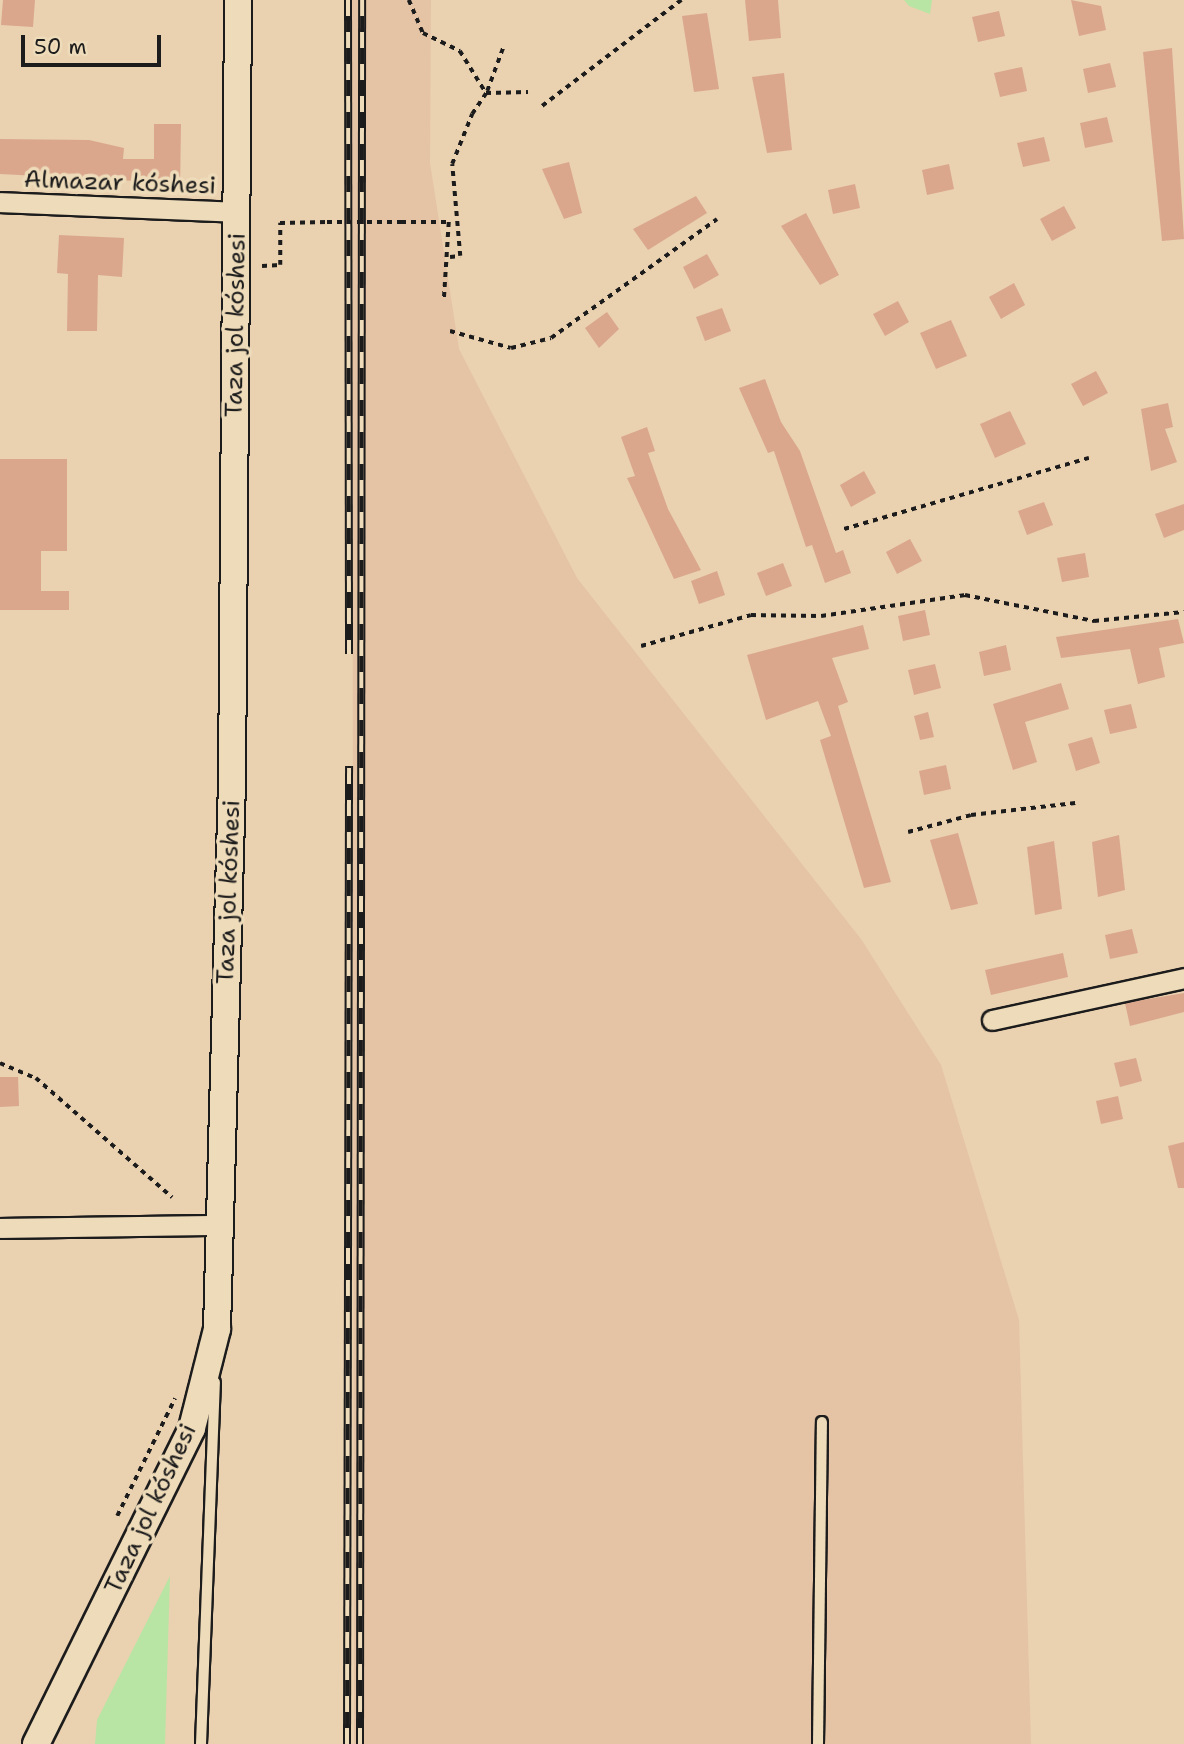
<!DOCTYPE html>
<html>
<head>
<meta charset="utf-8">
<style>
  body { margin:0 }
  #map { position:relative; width:1184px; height:1744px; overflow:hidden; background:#ead1b0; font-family:"Shantell Sans",sans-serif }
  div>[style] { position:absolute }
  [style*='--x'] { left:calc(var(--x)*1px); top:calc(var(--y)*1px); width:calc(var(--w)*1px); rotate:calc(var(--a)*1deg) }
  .built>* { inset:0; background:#e5c4a6 }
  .green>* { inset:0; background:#b8e5a4 }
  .building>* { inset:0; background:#daa78d }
  .path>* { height:3.5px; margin-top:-1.75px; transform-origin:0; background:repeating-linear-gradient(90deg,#1c1c1c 0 5px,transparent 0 10px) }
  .roads { filter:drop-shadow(2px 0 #1c1c1c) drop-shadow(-2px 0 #1c1c1c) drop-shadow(0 2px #1c1c1c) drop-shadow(0 -2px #1c1c1c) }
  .service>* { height:10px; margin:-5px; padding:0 5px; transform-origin:5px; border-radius:5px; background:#eedbb9 }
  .minor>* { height:19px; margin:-9.5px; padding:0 9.5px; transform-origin:9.5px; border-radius:9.5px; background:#eedbb9 }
  .secondary>* { height:26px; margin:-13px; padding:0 13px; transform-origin:13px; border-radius:13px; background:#eedbb9 }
  .rail>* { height:8px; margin-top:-4px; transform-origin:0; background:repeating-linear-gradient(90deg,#eedbb9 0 16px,#1c1c1c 0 32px); box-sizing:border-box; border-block:2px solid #1c1c1c }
  .path-bridge>* { height:3.5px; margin-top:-1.75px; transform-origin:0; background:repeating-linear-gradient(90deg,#1c1c1c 0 5px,transparent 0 10px) }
  span { translate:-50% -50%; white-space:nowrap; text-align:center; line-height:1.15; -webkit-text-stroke:7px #eedbb9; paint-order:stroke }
  .street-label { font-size:24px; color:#1c1c1c }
  .scale { position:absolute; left:21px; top:35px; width:140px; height:32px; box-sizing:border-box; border:4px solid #1c1c1c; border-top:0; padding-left:9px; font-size:21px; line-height:24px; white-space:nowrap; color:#1c1c1c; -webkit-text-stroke:5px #eedbb9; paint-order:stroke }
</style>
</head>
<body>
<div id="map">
  <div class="built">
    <div style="clip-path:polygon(352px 0,431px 0,430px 163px,459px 349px,577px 578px,861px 939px,941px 1065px,1019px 1320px,1031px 1744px,354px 1744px)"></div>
  </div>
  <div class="green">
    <div style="clip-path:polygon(904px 0,932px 0,930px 14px,909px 6px)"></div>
    <div style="clip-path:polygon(170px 1576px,165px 1744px,95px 1744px,97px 1720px)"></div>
  </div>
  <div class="building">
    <div style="clip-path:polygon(3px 0,35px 0,33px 27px,1px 25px)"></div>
    <div style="clip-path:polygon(745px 0,778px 0,781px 38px,749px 41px)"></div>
    <div style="clip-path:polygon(1071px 0,1101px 6px,1106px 30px,1079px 36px)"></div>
    <div style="clip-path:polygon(999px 11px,1005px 36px,978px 42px,972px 17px)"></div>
    <div style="clip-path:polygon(707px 13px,719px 89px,694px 92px,682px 16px)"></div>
    <div style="clip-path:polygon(1172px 48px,1184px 239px,1162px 241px,1143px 52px)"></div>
    <div style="clip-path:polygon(1110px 63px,1116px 87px,1088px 93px,1083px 69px)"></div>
    <div style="clip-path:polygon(1022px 67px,1027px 91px,1000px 97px,994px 73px)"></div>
    <div style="clip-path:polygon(784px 73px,792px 150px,767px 153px,752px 77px)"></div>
    <div style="clip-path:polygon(1107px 117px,1113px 142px,1085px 148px,1080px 123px)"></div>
    <div style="clip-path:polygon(154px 124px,181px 124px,180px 192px,136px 192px,136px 181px,0 174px,0 139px,89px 140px,124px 148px,123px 159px,154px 159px)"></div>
    <div style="clip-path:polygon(1044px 137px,1050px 161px,1023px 167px,1017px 143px)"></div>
    <div style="clip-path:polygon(569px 162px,582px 213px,564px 219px,542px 169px)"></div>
    <div style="clip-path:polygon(949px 164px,954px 189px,927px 195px,922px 170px)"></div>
    <div style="clip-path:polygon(855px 184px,860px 208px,833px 214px,828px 190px)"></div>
    <div style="clip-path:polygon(696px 196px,707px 213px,648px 250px,633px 229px)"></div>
    <div style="clip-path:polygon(1064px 206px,1076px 228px,1052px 241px,1040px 219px)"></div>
    <div style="clip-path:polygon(806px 213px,839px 275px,820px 285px,781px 226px)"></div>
    <div style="clip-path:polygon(59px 235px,124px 238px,122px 277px,98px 275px,97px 331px,67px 331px,68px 274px,57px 273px)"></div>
    <div style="clip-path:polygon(707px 254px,719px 275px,694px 289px,683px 267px)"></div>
    <div style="clip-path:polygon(1014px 283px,1025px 305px,1001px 319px,989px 297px)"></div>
    <div style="clip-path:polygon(898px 301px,909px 322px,885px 336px,873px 314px)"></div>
    <div style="clip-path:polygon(722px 308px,731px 331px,705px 341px,696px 317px)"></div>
    <div style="clip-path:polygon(607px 312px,619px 329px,599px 348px,585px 328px)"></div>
    <div style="clip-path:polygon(951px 320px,967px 356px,936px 369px,920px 333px)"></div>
    <div style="clip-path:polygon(1096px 371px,1108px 393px,1083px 406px,1071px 384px)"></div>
    <div style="clip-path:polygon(765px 379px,781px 422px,800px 451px,836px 553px,843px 550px,851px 573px,825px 583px,812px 545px,806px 547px,774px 451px,768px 453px,739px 388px)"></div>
    <div style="clip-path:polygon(1168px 403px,1173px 427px,1165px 429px,1177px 462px,1151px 471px,1141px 409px)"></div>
    <div style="clip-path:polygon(1010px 411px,1026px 444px,995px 458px,980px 424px)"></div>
    <div style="clip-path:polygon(647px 427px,655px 451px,648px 453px,668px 509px,701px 570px,674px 579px,627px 478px,635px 476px,621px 437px)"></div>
    <div style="clip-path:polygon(0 459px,67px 459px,67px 551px,41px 551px,41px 591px,69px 591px,69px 610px,0 610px)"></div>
    <div style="clip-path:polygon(864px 471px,876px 493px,851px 507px,840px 485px)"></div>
    <div style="clip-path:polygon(1044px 502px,1053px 525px,1027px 535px,1018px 511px)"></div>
    <div style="clip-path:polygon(1184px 504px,1184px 530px,1164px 538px,1155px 514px)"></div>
    <div style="clip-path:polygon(910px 539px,922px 561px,897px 574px,886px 552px)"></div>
    <div style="clip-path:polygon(1085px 553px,1089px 577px,1062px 582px,1057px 558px)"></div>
    <div style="clip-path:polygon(783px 563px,792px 586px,766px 596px,757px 573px)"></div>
    <div style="clip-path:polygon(717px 571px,725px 595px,699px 604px,691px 581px)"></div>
    <div style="clip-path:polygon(925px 610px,930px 635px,903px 641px,898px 616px)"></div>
    <div style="clip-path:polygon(1178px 619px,1184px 643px,1159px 648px,1165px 677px,1138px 684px,1130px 649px,1061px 658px,1056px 637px)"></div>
    <div style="clip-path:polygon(863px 625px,869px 649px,832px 658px,848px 702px,838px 706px,891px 882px,864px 888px,820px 740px,831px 736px,818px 701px,766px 720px,747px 655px)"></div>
    <div style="clip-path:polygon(1006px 645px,1011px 670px,984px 676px,979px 652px)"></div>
    <div style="clip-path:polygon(935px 664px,941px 688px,914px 695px,908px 670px)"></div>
    <div style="clip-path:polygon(1061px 683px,1069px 709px,1025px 722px,1037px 762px,1013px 770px,993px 704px)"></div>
    <div style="clip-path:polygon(1131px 704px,1137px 728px,1110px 734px,1104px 710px)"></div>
    <div style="clip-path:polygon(928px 712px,934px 737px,920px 740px,914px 716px)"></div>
    <div style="clip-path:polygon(1092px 737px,1100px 763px,1076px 771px,1068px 744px)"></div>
    <div style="clip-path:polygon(946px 765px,951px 789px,924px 795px,919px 771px)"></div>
    <div style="clip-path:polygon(958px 833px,978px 904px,951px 910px,930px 840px)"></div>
    <div style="clip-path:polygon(1119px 835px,1125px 890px,1098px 897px,1092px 842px)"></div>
    <div style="clip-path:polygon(1054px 841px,1062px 909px,1035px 915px,1027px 847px)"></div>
    <div style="clip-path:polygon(1132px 929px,1138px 953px,1110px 959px,1105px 935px)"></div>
    <div style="clip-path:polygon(1063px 953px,1068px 977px,991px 995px,985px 970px)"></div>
    <div style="clip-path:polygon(1184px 993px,1184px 1012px,1130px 1026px,1125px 1003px)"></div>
    <div style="clip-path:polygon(1136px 1058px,1142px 1081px,1120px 1087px,1114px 1063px)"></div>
    <div style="clip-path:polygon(0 1077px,18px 1077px,19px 1106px,0 1107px)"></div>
    <div style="clip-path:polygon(1118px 1096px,1123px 1119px,1101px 1124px,1096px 1101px)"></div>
    <div style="clip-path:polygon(1184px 1142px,1184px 1188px,1178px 1188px,1168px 1146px)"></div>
  </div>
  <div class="path">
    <div style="--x:409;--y:0;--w:36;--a:67"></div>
    <div style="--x:423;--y:33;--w:41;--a:25.9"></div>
    <div style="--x:460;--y:51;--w:49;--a:58.2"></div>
    <div style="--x:487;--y:91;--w:49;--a:-69.7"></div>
    <div style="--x:542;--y:106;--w:175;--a:-37.3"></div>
    <div style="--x:401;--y:222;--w:48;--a:0"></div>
    <div style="--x:449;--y:222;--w:79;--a:93.6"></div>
    <div style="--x:450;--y:257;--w:10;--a:-6"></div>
    <div style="--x:460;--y:256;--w:92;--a:-95"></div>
    <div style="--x:452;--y:164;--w:54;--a:-68.2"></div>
    <div style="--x:472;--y:114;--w:25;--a:-56"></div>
    <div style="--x:486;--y:93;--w:42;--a:-1.4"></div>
    <div style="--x:262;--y:266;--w:18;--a:-3"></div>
    <div style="--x:280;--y:265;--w:42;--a:-90"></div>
    <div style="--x:280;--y:223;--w:47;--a:-1.2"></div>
    <div style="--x:450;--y:331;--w:63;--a:15.6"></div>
    <div style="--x:511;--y:348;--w:41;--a:-14"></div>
    <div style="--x:551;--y:338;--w:204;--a:-35.6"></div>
    <div style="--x:844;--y:529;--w:255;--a:-16.2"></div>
    <div style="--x:641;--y:646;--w:114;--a:-15.7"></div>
    <div style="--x:751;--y:615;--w:70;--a:0.8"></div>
    <div style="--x:821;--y:616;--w:146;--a:-8.3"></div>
    <div style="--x:965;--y:595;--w:132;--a:11.4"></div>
    <div style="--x:1094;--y:621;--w:90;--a:-5.7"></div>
    <div style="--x:908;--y:832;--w:65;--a:-15.1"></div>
    <div style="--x:971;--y:815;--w:105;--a:-6.6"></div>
    <div style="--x:0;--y:1063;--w:39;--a:23"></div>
    <div style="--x:36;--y:1078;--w:181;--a:41.2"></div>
    <div style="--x:117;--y:1516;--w:131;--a:-63.8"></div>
  </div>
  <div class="roads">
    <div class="service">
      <div style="--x:201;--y:1744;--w:362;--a:-87.8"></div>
      <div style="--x:818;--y:1744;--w:322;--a:-89.3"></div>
    </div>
    <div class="minor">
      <div style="--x:0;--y:202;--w:237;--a:2.4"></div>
      <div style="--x:992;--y:1020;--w:197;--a:-12.3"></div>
      <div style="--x:0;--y:1228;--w:218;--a:-0.8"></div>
    </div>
    <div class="secondary">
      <div style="--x:36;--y:1744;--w:352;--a:-63.7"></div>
      <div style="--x:192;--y:1428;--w:102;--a:-75.8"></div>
      <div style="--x:217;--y:1329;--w:547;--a:-88.43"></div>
      <div style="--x:232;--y:782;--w:782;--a:-89.56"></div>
    </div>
  </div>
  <div class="rail">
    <div style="--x:348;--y:0;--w:654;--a:89.91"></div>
    <div style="--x:347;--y:1744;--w:978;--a:-89.88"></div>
    <div style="--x:360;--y:1744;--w:1744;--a:-89.93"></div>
  </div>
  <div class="path-bridge">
    <div style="--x:327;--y:222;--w:74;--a:0"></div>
  </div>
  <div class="street-label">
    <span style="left:120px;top:183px;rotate:2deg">Almazar kóshesi</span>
    <span style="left:236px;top:325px;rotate:-89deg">Taza jol kóshesi</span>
    <span style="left:229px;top:892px;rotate:-88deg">Taza jol kóshesi</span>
    <span style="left:151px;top:1509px;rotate:-65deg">Taza jol kóshesi</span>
  </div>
  <div class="scale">50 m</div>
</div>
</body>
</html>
